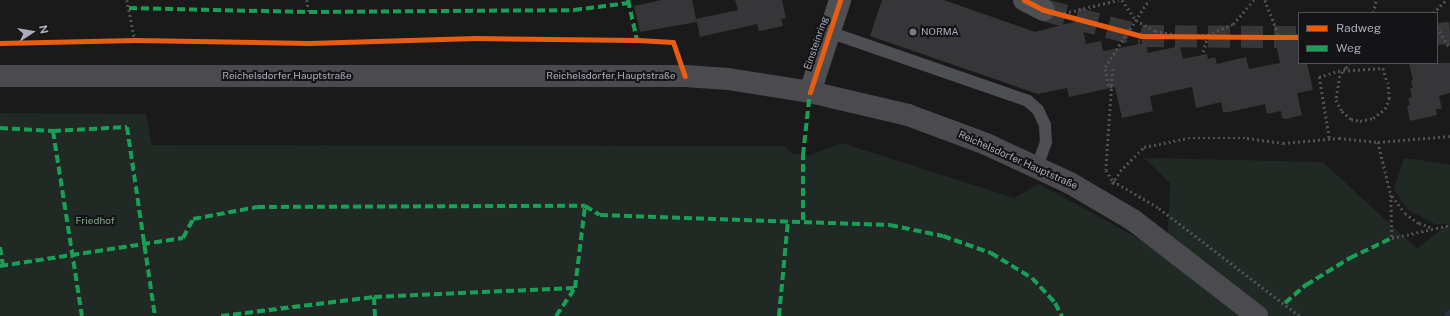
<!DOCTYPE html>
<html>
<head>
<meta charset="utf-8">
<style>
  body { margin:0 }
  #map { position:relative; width:1450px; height:316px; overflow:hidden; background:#1a1a1a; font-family:"Public Sans",sans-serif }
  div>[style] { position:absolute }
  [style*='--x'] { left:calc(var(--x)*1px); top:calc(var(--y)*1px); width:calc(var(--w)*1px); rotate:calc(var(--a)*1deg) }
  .green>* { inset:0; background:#212924 }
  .stream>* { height:6px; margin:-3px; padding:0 3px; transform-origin:3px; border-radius:3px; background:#2c333d }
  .building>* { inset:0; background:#363638 }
  .street-tunnel>* { height:22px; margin-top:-11px; transform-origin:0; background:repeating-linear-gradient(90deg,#37373a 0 22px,transparent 0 33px) }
  .path>* { height:2.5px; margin-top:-1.25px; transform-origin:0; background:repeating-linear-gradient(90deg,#505055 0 2px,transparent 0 5px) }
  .lane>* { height:12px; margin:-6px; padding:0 6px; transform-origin:6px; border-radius:6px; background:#4e4f53 }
  .street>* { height:22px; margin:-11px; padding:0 11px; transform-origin:11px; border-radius:11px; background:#4e4f53 }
  .primary>* { height:22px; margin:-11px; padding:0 11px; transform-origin:11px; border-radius:11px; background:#4b4b4f }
  .path-bridge>* { height:2.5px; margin-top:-1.25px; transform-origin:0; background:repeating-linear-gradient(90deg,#505055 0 2px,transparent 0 5px) }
  .quiet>* { height:4px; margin-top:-2px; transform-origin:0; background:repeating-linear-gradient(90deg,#1a9f57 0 8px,transparent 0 12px) }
  .cycleway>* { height:5px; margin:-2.5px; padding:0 2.5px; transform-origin:2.5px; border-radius:2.5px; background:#e95d12 }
  .dots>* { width:11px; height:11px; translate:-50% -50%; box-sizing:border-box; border:2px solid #141416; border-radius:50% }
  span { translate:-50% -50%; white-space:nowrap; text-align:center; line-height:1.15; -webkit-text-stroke:4px #141416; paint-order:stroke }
  .poi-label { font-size:10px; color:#abadbb }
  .left { translate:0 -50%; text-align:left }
  .street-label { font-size:10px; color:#abadbb }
  .park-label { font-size:10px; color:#82a68b }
  .legend { position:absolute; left:1298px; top:12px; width:140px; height:52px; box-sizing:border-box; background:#141416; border:1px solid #505158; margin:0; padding:5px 7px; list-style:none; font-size:12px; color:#abadbb }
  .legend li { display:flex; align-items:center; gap:8px; height:20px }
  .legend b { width:20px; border:1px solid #505158 }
  .north { position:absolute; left:12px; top:12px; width:40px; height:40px; -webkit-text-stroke:3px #141416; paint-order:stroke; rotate:78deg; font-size:11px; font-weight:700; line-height:16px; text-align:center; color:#abadbb }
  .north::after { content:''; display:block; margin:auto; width:14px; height:18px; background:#abadbb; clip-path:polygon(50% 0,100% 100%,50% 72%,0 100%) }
</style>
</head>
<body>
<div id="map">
  <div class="green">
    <div style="clip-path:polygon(0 113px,146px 114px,152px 145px,784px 146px,793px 154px,811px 155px,842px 143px,1014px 198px,1039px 184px,1167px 254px,1170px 183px,1144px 158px,1323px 162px,1417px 249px,1448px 224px,1435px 224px,1408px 210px,1394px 189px,1404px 158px,1447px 164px,1450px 165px,1450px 316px,0 316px)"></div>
  </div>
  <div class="stream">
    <div style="--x:1447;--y:316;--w:4;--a:-45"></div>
  </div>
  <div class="building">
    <div style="clip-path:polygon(662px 0,692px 0,696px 19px,738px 10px,735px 0,782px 0,786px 18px,781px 19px,783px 26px,759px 31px,757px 24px,700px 37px,697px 22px,640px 32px,634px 6px)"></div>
    <div style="clip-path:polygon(882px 0,944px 0,1035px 32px,1081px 20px,1086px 44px,1101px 41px,1103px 51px,1140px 44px,1146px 44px,1148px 53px,1180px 46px,1183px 59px,1207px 54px,1208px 59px,1215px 57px,1217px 64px,1246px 57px,1249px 69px,1280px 63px,1276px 44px,1299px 39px,1299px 63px,1307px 63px,1313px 90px,1297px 93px,1302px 115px,1286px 119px,1282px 118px,1281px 111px,1267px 114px,1265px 104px,1229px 112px,1223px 112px,1221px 102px,1196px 108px,1192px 87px,1150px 96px,1153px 111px,1122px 118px,1115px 87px,1069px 97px,1067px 88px,1038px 94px,870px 36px)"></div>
    <div style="clip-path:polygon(1409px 63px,1450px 63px,1450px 93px,1439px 96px,1442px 109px,1436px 109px,1437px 115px,1410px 121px,1407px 106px,1410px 105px,1408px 98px,1412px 97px,1410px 88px,1413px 88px,1411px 81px,1413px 80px)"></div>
  </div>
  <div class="street-tunnel">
    <div style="--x:1044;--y:10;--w:101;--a:14.9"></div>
    <div style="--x:1142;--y:36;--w:157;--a:0.4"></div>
    <div style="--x:1437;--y:34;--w:13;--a:-4"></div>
  </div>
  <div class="path">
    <div style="--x:127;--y:0;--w:41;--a:78.7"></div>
    <div style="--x:307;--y:0;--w:12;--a:81"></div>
    <div style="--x:1122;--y:0;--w:24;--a:55"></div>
    <div style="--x:1136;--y:20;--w:22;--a:30"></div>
    <div style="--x:1155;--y:31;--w:22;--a:10"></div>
    <div style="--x:1177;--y:35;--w:31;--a:0"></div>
    <div style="--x:1208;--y:35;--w:27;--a:-24"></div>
    <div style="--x:1233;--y:24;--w:32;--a:-49"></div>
    <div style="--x:1265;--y:0;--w:41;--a:68.5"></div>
    <div style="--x:1280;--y:38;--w:19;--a:-9"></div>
    <div style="--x:1064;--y:13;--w:56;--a:-13.5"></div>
    <div style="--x:1373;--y:13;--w:13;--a:-77"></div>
    <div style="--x:1433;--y:13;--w:18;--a:-45"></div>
    <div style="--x:1437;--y:27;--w:25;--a:58"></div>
    <div style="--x:1203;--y:52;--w:18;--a:-74"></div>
    <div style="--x:1346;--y:68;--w:6;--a:-59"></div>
    <div style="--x:1113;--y:69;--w:101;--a:94"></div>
    <div style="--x:1106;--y:170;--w:13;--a:58"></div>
    <div style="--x:1113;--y:181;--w:53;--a:30.4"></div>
    <div style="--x:1159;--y:208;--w:178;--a:37.5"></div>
    <div style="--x:1112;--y:87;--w:4;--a:-166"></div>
    <div style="--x:1108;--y:86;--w:19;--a:-99"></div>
    <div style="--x:1105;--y:67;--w:80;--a:-56.7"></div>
    <div style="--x:1329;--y:138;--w:62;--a:-99.3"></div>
    <div style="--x:1319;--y:77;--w:20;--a:-18"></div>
    <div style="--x:1338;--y:71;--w:45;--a:-3.8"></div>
    <div style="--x:1383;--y:68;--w:16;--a:72"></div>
    <div style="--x:1378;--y:142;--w:55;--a:76.2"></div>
    <div style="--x:1391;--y:195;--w:43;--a:88.7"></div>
    <div style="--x:1392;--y:238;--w:59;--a:-12.6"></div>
    <div style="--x:1112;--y:184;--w:15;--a:-58"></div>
    <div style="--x:1120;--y:171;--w:34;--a:-45"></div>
    <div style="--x:1144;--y:147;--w:45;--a:-11.6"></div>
    <div style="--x:1188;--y:138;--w:59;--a:0"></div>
    <div style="--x:1247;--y:138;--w:36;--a:8"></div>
    <div style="--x:1283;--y:143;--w:56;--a:-5.1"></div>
    <div style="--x:1339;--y:138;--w:39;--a:6"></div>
    <div style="--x:1378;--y:142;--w:72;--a:-4.8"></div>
    <div style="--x:1392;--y:196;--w:21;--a:53"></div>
    <div style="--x:1405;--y:213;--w:17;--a:36"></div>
    <div style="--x:1419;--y:223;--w:12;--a:20"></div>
  </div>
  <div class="lane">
    <div style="--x:829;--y:32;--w:211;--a:19.1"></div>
    <div style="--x:1028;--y:101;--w:13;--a:42"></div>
    <div style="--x:1038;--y:110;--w:17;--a:65"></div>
    <div style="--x:1045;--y:125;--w:17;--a:87"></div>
    <div style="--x:1046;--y:142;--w:27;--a:110"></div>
  </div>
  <div class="street">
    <div style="--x:1024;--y:0;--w:22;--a:27"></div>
    <div style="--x:810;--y:92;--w:97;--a:-71.9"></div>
  </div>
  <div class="primary">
    <div style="--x:0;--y:76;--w:685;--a:0"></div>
    <div style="--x:685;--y:76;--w:43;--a:4"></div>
    <div style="--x:728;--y:79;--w:83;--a:9"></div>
    <div style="--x:810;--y:92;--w:101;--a:13.2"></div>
    <div style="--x:908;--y:115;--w:83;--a:20.4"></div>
    <div style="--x:986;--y:144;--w:93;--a:24.9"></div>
    <div style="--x:1070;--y:183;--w:73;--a:30.4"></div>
    <div style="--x:1133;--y:220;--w:157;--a:37.7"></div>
  </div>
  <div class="path-bridge">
    <div style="--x:1346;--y:68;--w:10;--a:127"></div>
    <div style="--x:1340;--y:76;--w:24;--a:99"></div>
    <div style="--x:1336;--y:100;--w:13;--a:61"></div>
    <div style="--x:1342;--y:111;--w:12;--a:42"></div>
    <div style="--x:1351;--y:119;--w:9;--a:13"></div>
    <div style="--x:1360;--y:121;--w:13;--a:-13"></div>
    <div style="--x:1373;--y:118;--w:15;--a:-37"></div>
    <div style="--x:1385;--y:109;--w:11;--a:-68"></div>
    <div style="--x:1389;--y:99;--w:16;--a:-94"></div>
  </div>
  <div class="quiet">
    <div style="--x:628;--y:0;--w:41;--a:77.3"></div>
    <div style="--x:129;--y:8;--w:180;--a:1.3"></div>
    <div style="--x:309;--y:12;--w:265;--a:-0.4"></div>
    <div style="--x:574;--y:10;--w:55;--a:-7.3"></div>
    <div style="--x:0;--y:128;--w:53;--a:3.2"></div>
    <div style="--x:53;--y:131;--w:74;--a:-3.1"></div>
    <div style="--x:127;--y:127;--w:191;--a:81.6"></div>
    <div style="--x:53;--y:131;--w:187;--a:81.1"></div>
    <div style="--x:803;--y:220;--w:65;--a:-90"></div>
    <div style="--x:803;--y:155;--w:63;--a:-83.7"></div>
    <div style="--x:0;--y:247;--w:19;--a:81"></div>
    <div style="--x:0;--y:266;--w:185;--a:-8.7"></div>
    <div style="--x:183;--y:238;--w:21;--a:-62"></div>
    <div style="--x:193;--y:219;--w:65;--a:-10.6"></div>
    <div style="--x:257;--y:207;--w:328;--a:-0.2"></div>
    <div style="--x:585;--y:206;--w:17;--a:31"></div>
    <div style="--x:600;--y:215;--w:290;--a:2"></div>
    <div style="--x:890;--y:225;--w:54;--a:11.7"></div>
    <div style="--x:943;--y:236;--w:51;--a:19.5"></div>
    <div style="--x:991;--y:253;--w:48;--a:31.4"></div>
    <div style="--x:1032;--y:278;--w:34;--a:47"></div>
    <div style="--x:1055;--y:303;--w:15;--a:62"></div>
    <div style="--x:374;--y:297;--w:19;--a:87"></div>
    <div style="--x:1285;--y:303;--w:28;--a:-41"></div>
    <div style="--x:1306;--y:285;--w:52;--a:-31.5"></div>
    <div style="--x:1350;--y:258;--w:47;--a:-25.5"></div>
    <div style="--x:221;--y:316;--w:154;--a:-7.1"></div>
    <div style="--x:374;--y:297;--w:201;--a:-2.6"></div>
    <div style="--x:556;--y:316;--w:34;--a:-56"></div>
    <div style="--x:575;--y:288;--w:83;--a:-83"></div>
    <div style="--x:779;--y:316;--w:96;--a:-84.6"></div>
  </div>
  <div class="cycleway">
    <div style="--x:1024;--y:0;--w:22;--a:27"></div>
    <div style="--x:1044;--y:10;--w:101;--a:14.9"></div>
    <div style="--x:1142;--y:36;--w:157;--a:0.4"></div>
    <div style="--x:0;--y:43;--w:135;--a:-1.3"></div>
    <div style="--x:135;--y:40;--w:174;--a:1"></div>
    <div style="--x:309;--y:43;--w:167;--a:-1.7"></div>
    <div style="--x:476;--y:38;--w:161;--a:0.7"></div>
    <div style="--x:637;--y:40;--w:36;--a:3"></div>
    <div style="--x:673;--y:42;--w:36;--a:71"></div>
    <div style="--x:810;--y:92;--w:97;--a:-71.9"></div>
  </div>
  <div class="dots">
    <div style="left:913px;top:32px;background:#787a83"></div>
  </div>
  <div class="poi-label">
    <span class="left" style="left:921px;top:32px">NORMA</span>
  </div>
  <div class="street-label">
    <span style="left:816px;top:43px;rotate:-71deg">Einsteinring</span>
    <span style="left:287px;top:76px">Reichelsdorfer Hauptstraße</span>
    <span style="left:611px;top:76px">Reichelsdorfer Hauptstraße</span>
    <span style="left:1018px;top:160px;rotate:24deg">Reichelsdorfer Hauptstraße</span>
  </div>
  <div class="park-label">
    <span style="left:95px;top:221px">Friedhof</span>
  </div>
  <ul class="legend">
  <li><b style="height:5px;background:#e95d12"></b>Radweg</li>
  <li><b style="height:5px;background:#1a9f57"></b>Weg</li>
  </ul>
  <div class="north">N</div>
</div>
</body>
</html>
